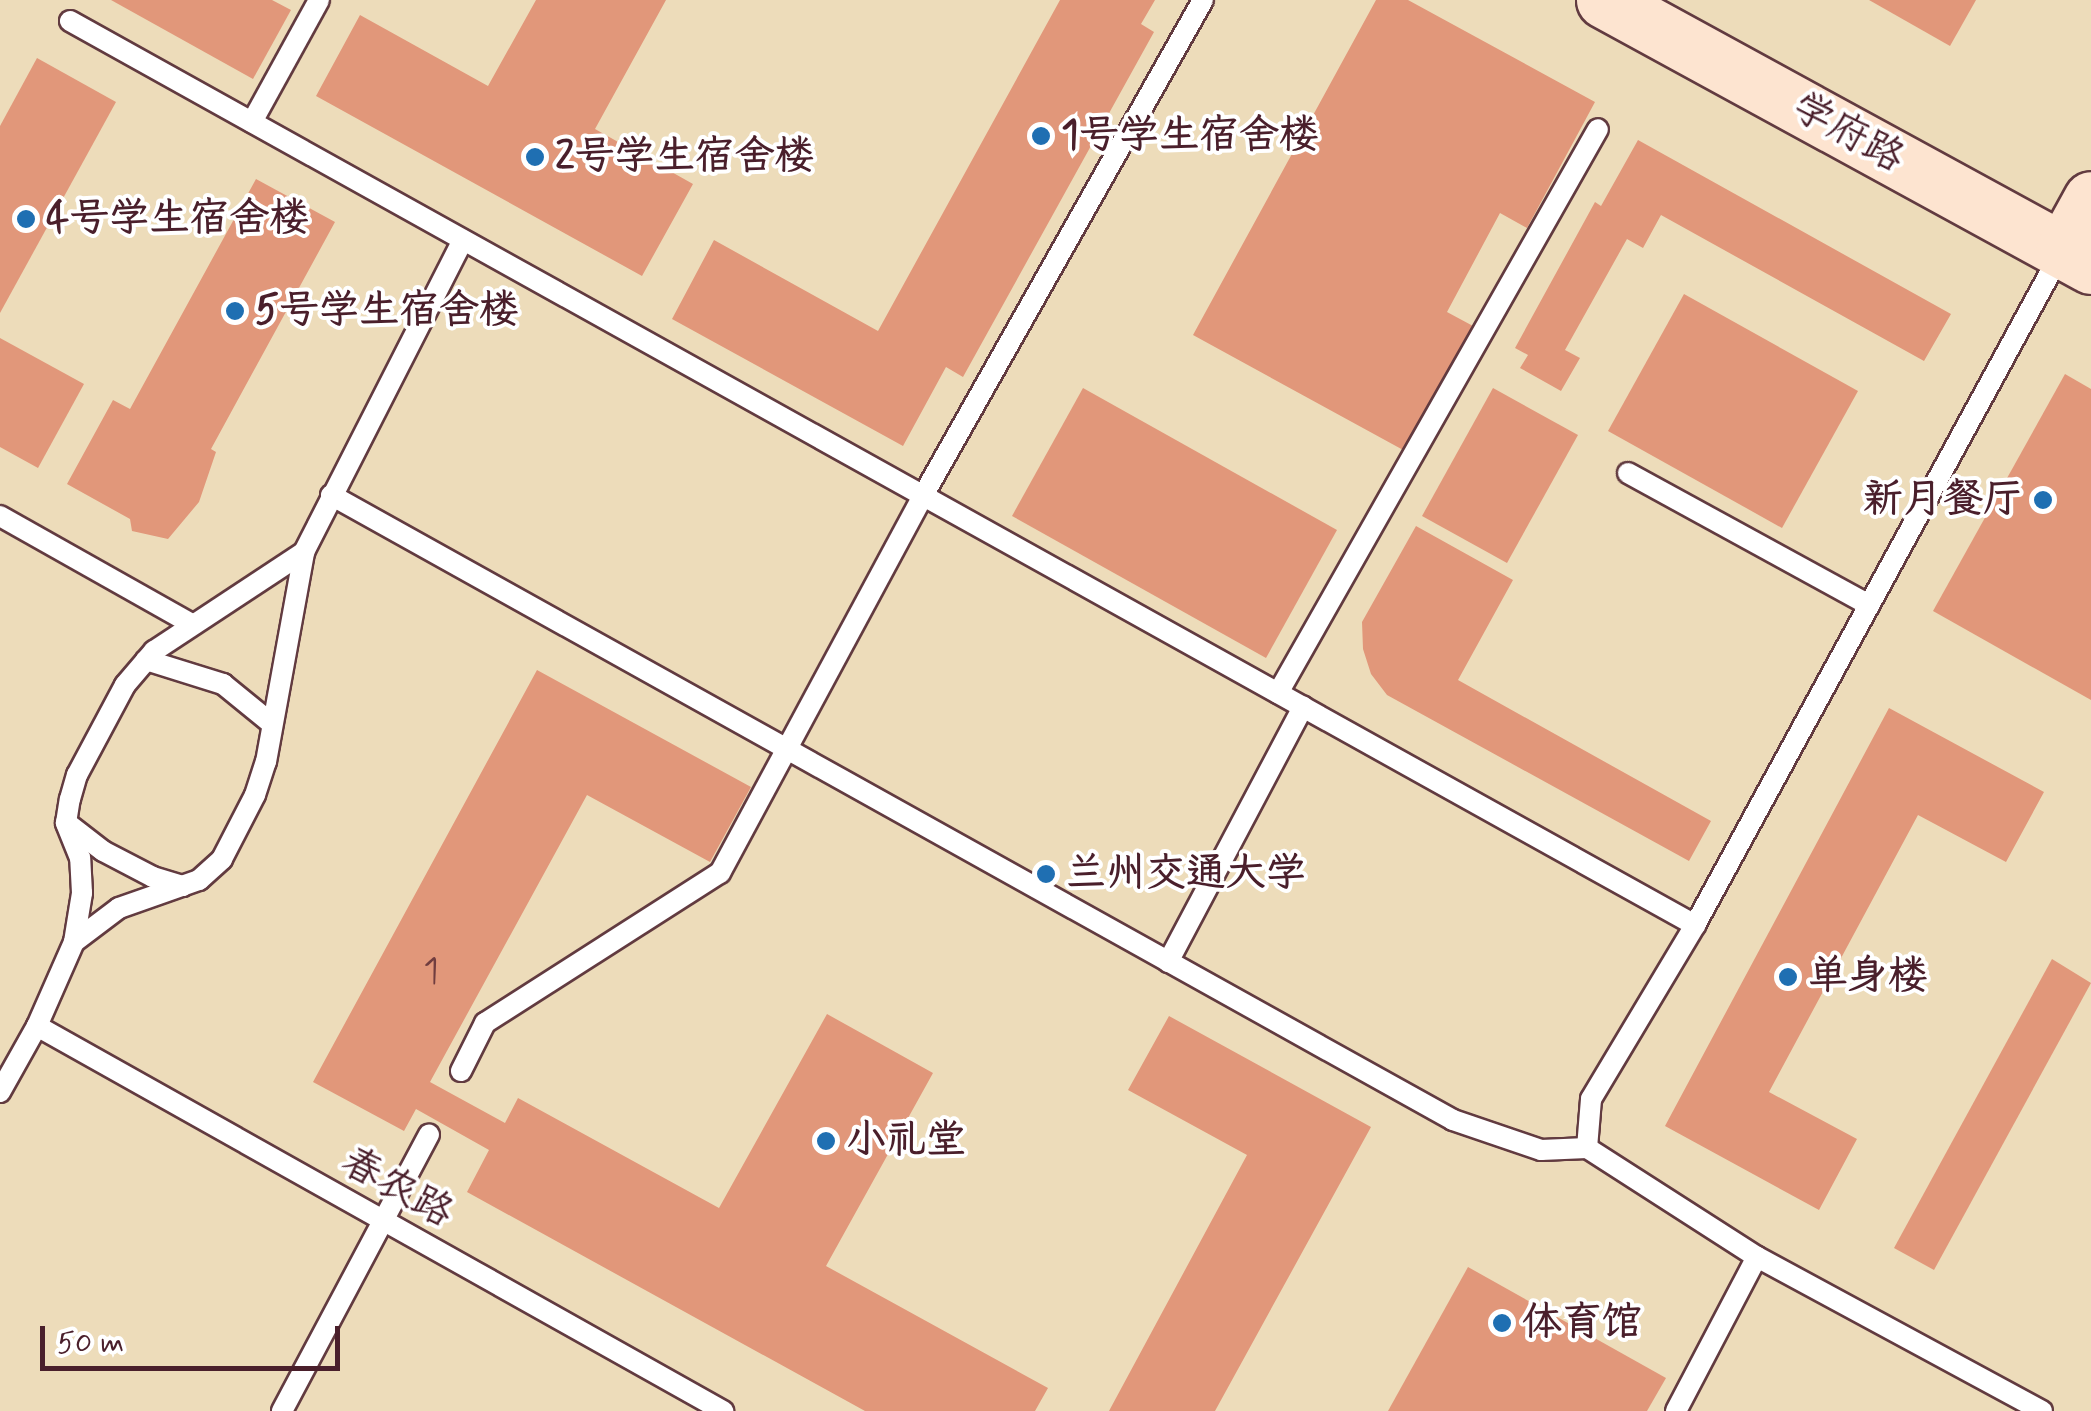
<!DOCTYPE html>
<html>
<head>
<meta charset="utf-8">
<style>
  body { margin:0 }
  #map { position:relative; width:2091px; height:1411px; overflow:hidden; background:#eddcba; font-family:Mynerve,"LXGW WenKai TC",sans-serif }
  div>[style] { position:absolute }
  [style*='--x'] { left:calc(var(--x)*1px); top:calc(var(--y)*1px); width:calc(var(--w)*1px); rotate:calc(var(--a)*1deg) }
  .building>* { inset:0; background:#e1977a }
  .roads { filter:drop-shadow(2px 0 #623b40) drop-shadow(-2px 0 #623b40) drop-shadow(0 2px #623b40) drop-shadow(0 -2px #623b40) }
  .lane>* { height:20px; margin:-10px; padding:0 10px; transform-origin:10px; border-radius:10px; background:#fff }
  .secondary>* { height:55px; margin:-27.5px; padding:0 27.5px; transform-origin:27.5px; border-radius:27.5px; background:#fde4d0 }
  .dots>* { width:28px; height:28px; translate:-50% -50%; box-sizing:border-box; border:5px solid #fff; border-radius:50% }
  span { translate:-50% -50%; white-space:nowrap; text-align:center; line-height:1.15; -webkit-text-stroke:8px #fff; paint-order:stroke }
  .number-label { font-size:35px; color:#703d3f }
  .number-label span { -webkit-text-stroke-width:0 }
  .street-label { font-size:40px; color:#4a1f2b }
  .poi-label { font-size:40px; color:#4a1f2b; font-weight:700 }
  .left { translate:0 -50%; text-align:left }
  .right { translate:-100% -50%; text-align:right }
  .scale { position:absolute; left:40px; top:1326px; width:300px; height:45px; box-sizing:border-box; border:5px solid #4a1f2b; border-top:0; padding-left:12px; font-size:30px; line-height:35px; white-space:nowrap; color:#4a1f2b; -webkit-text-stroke:8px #fff; paint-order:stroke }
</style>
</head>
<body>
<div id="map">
  <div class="building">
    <div style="clip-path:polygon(111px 0,272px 0,291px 10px,253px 79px)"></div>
    <div style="clip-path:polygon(536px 0,666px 0,595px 129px,693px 184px,642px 276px,316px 96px,360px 15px,488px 86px)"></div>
    <div style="clip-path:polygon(1060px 0,1155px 0,1141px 24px,1154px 32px,963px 377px,946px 367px,903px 446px,672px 319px,714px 240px,878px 331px)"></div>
    <div style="clip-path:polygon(1376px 0,1408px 0,1595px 102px,1527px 228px,1500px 213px,1447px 312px,1473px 326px,1405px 451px,1193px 335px)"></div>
    <div style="clip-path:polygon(1869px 0,1976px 0,1950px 46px)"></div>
    <div style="clip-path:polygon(37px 58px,116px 102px,0 313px,0 126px)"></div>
    <div style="clip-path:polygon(1638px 140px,1951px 314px,1924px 361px,1661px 215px,1643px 248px,1627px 239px,1565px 350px,1580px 358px,1561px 391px,1520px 368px,1528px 355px,1515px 348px,1595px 202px,1601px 206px)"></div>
    <div style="clip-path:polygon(256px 179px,335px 222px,211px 449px,216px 452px,199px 502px,168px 539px,132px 531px,130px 519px,67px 484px,113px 400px,130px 409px)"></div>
    <div style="clip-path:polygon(1684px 294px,1858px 391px,1782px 528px,1608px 431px)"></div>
    <div style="clip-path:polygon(0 338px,84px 384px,38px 468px,0 447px)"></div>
    <div style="clip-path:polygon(2065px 374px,2091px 389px,2091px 700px,1933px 611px)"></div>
    <div style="clip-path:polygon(1083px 388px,1337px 530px,1266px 658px,1012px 516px)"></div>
    <div style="clip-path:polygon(1493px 388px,1578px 435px,1507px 563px,1422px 516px)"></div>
    <div style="clip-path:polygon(1416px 526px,1513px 580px,1458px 680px,1711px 821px,1689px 861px,1387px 695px,1371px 674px,1363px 649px,1362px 622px)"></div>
    <div style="clip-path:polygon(537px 670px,751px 787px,710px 862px,587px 795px,430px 1082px,505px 1123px,518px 1098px,719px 1208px,827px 1014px,933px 1073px,826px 1266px,1048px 1388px,1035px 1411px,865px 1411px,467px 1192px,489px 1150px,416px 1109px,404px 1131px,313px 1082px)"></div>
    <div style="clip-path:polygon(1889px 708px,2044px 792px,2006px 862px,1918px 815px,1769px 1092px,1857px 1139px,1819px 1210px,1665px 1126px)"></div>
    <div style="clip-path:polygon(2052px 959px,2091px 983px,1934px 1270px,1894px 1248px)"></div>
    <div style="clip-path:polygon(1169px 1016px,1371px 1127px,1215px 1411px,1109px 1411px,1247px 1155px,1128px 1090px)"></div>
    <div style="clip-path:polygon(1468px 1267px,1666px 1378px,1647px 1411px,1388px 1411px)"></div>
  </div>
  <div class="roads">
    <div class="lane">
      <div style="--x:70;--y:21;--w:1860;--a:29.09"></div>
      <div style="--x:252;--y:122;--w:139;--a:-61.2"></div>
      <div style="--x:1628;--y:473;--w:275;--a:28.7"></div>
      <div style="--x:331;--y:495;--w:1284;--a:29.12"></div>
      <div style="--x:1453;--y:1120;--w:93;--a:18.8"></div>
      <div style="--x:1541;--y:1150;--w:46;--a:-2.5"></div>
      <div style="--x:0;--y:516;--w:220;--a:29.4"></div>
      <div style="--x:146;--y:660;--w:81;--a:17.3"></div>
      <div style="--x:223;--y:684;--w:63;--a:39.2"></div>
      <div style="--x:1278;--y:693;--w:648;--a:-60.43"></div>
      <div style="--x:68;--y:824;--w:44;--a:37.6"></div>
      <div style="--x:103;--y:851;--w:56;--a:27.5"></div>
      <div style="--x:153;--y:877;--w:31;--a:17"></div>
      <div style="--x:74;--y:942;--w:56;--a:-37.1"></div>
      <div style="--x:119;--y:908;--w:85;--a:-19.3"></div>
      <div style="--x:199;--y:880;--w:31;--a:-42"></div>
      <div style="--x:222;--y:859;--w:72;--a:-62.7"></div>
      <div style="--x:255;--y:795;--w:35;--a:-72"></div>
      <div style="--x:266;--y:762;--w:213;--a:-79.7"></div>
      <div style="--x:304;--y:552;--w:350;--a:-63"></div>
      <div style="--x:1168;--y:962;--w:289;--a:-62.1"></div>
      <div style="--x:37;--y:1026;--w:787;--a:29.3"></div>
      <div style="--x:461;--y:1071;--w:54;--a:-63.4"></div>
      <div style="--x:485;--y:1023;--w:279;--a:-32.6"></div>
      <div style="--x:720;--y:873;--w:430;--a:-61.7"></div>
      <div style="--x:924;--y:494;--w:567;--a:-60.54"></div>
      <div style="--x:0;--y:1092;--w:76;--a:-60.7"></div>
      <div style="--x:37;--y:1026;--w:92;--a:-66.2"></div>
      <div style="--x:74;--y:942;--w:50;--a:-80.7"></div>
      <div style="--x:82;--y:893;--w:35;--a:-93"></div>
      <div style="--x:80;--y:858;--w:38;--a:-112"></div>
      <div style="--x:66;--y:823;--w:24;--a:-81"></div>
      <div style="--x:70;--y:799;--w:25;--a:-74"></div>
      <div style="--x:77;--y:775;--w:102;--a:-61.9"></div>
      <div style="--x:125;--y:685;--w:45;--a:-49.5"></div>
      <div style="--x:154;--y:651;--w:180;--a:-33.4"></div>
      <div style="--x:282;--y:1411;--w:313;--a:-62"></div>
      <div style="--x:1676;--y:1411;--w:174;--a:-62.3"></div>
      <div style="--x:2042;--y:1411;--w:324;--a:-151.6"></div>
      <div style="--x:1757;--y:1257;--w:202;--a:-147.3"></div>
      <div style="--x:1587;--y:1148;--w:49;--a:-85.3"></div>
      <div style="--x:1591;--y:1099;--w:203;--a:-59.1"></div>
      <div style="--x:1695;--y:925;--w:767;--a:-61.43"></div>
    </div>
    <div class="secondary">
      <div style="--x:1604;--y:0;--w:555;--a:28.64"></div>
      <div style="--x:2063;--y:250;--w:58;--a:-61.2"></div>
    </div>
  </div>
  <div class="dots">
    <div style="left:1041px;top:136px;background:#1f6fb2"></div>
    <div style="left:535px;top:157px;background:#1f6fb2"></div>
    <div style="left:26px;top:219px;background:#1f6fb2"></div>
    <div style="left:235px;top:311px;background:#1f6fb2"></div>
    <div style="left:2043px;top:500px;background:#1f6fb2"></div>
    <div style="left:1046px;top:874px;background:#1f6fb2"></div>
    <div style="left:1788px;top:977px;background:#1f6fb2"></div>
    <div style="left:826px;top:1141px;background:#1f6fb2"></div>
    <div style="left:1502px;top:1323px;background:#1f6fb2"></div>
  </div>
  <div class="number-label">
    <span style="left:431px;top:972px">1</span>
  </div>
  <div class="street-label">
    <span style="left:1848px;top:133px;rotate:29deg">学府路</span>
    <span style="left:397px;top:1188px;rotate:29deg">春农路</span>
  </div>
  <div class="poi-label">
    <span class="left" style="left:1061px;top:136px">1号学生宿舍楼</span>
    <span class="left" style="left:555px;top:157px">2号学生宿舍楼</span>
    <span class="left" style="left:46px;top:219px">4号学生宿舍楼</span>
    <span class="left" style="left:255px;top:311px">5号学生宿舍楼</span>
    <span class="right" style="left:2023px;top:500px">新月餐厅</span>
    <span class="left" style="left:1066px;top:874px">兰州交通大学</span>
    <span class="left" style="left:1808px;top:977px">单身楼</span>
    <span class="left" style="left:846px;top:1141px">小礼堂</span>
    <span class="left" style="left:1522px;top:1323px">体育馆</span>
  </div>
  <div class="scale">50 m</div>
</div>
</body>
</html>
